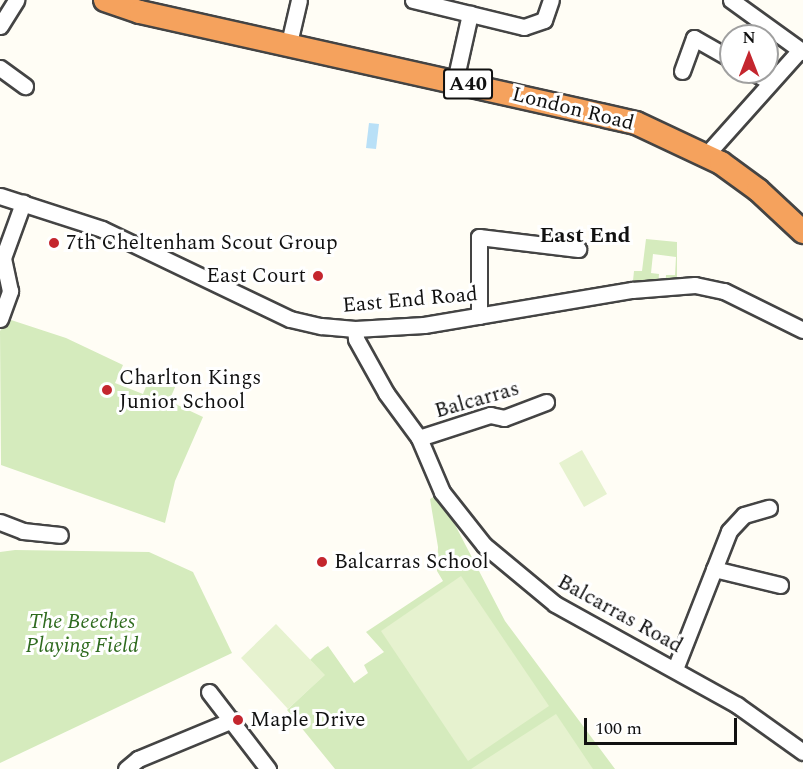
<!DOCTYPE html>
<html>
<head>
<meta charset="utf-8">
<style>
  body { margin:0 }
  #map { position:relative; width:803px; height:769px; overflow:hidden; background:#fffdf5; font-family:Spectral,serif }
  div>[style] { position:absolute }
  [style*='--x'] { left:calc(var(--x)*1px); top:calc(var(--y)*1px); width:calc(var(--w)*1px); rotate:calc(var(--a)*1deg) }
  .green>* { inset:0; background:#d5ebbd }
  .pitch>* { inset:0; background:#e6f2cf }
  .water>* { inset:0; background:#b9e0f7 }
  .roads { filter:drop-shadow(2px 0 #444) drop-shadow(-2px 0 #444) drop-shadow(0 2px #444) drop-shadow(0 -2px #444) }
  .minor>* { height:15px; margin:-7.5px; padding:0 7.5px; transform-origin:7.5px; border-radius:7.5px; background:#fff }
  .highway>* { height:22px; margin:-11px; padding:0 11px; transform-origin:11px; border-radius:11px; background:#f5a25d }
  .dots>* { width:16px; height:16px; translate:-50% -50%; box-sizing:border-box; border:3px solid #fff; border-radius:50% }
  span { translate:-50% -50%; white-space:nowrap; text-align:center; line-height:1.15; -webkit-text-stroke:6px #fff; paint-order:stroke }
  .shield-label span { padding:2px 4px; background:#fff; border:2px solid; border-radius:4px; -webkit-text-stroke-width:0 }
  .shield-label { font-size:20px; color:#111; font-weight:700 }
  .street-label { font-size:21px; color:#111 }
  .poi-label { font-size:21px; color:#111 }
  .left { translate:0 -50%; text-align:left }
  .right { translate:-100% -50%; text-align:right }
  .park-label { font-size:21px; color:#2f6b1f; font-style:italic }
  .neighbourhood-label { font-size:22px; color:#111; font-weight:700 }
  .north { position:absolute; left:719px; top:24px; width:60px; height:60px; box-sizing:border-box; background:#fff; border:2px solid #a0a0a0; border-radius:50%; rotate:0deg; font-size:16px; font-weight:700; line-height:24px; text-align:center; color:#111 }
  .north::after { content:''; display:block; margin:auto; width:21px; height:27px; background:#c4262e; clip-path:polygon(50% 0,100% 100%,50% 72%,0 100%) }
  .scale { position:absolute; left:584px; top:718px; width:153px; height:27px; box-sizing:border-box; border:3px solid #111; border-top:0; padding-left:8px; font-size:18px; line-height:21px; white-space:nowrap; color:#111; -webkit-text-stroke:4px #fff; paint-order:stroke }
</style>
</head>
<body>
<div id="map">
  <div class="green">
    <div style="clip-path:polygon(646px 239px,677px 242px,677px 285px,665px 286px,666px 275px,675px 275px,676px 257px,653px 254px,651px 273px,659px 274px,658px 287px,632px 290px,634px 271px,642px 271px)"></div>
    <div style="clip-path:polygon(8px 319px,66px 338px,123px 365px,115px 383px,143px 394px,151px 374px,176px 385px,169px 401px,203px 417px,175px 481px,165px 523px,1px 465px,0 331px)"></div>
    <div style="clip-path:polygon(439px 494px,505px 621px,615px 769px,335px 769px,287px 710px,324px 675px,310px 660px,315px 655px,328px 646px,354px 683px,368px 673px,364px 665px,384px 652px,366px 632px,443px 581px,437px 571px,438px 547px,430px 499px)"></div>
    <div style="clip-path:polygon(15px 550px,149px 552px,193px 572px,232px 653px,0 763px,0 552px)"></div>
  </div>
  <div class="pitch">
    <div style="clip-path:polygon(582px 450px,607px 494px,584px 507px,559px 463px)"></div>
    <div style="clip-path:polygon(461px 576px,549px 706px,468px 761px,381px 631px)"></div>
    <div style="clip-path:polygon(276px 624px,325px 675px,288px 709px,241px 658px)"></div>
    <div style="clip-path:polygon(556px 714px,593px 769px,471px 769px)"></div>
  </div>
  <div class="water">
    <div style="clip-path:polygon(369px 123px,379px 124px,376px 149px,366px 148px)"></div>
  </div>
  <div class="roads">
    <div class="minor">
      <div style="--x:413;--y:0;--w:114;--a:13.7"></div>
      <div style="--x:524;--y:27;--w:21;--a:-19"></div>
      <div style="--x:544;--y:20;--w:21;--a:-71"></div>
      <div style="--x:731;--y:0;--w:89;--a:35.8"></div>
      <div style="--x:0;--y:26;--w:31;--a:-58"></div>
      <div style="--x:289;--y:43;--w:44;--a:-76.9"></div>
      <div style="--x:0;--y:68;--w:31;--a:36"></div>
      <div style="--x:682;--y:71;--w:35;--a:-70"></div>
      <div style="--x:694;--y:38;--w:43;--a:29.6"></div>
      <div style="--x:753;--y:72;--w:20;--a:30"></div>
      <div style="--x:455;--y:81;--w:69;--a:-77.4"></div>
      <div style="--x:706;--y:155;--w:141;--a:-48.2"></div>
      <div style="--x:0;--y:196;--w:107;--a:17.9"></div>
      <div style="--x:102;--y:229;--w:208;--a:25.6"></div>
      <div style="--x:290;--y:319;--w:32;--a:13"></div>
      <div style="--x:321;--y:326;--w:34;--a:5"></div>
      <div style="--x:355;--y:329;--w:69;--a:-3.3"></div>
      <div style="--x:424;--y:325;--w:211;--a:-9.6"></div>
      <div style="--x:632;--y:290;--w:63;--a:-4.5"></div>
      <div style="--x:695;--y:285;--w:30;--a:12"></div>
      <div style="--x:724;--y:291;--w:88;--a:26.3"></div>
      <div style="--x:479;--y:316;--w:79;--a:-90"></div>
      <div style="--x:479;--y:237;--w:100;--a:6.9"></div>
      <div style="--x:0;--y:319;--w:30;--a:-70"></div>
      <div style="--x:10;--y:291;--w:34;--a:-102"></div>
      <div style="--x:3;--y:258;--w:59;--a:-70"></div>
      <div style="--x:355;--y:329;--w:10;--a:84"></div>
      <div style="--x:356;--y:339;--w:62;--a:60.9"></div>
      <div style="--x:386;--y:393;--w:56;--a:53.7"></div>
      <div style="--x:419;--y:438;--w:59;--a:66.9"></div>
      <div style="--x:442;--y:492;--w:68;--a:51.6"></div>
      <div style="--x:484;--y:545;--w:92;--a:39.7"></div>
      <div style="--x:555;--y:604;--w:208;--a:29"></div>
      <div style="--x:737;--y:705;--w:81;--a:35.5"></div>
      <div style="--x:419;--y:438;--w:75;--a:-17.9"></div>
      <div style="--x:490;--y:415;--w:14;--a:12"></div>
      <div style="--x:504;--y:418;--w:45;--a:-20.9"></div>
      <div style="--x:0;--y:522;--w:25;--a:21"></div>
      <div style="--x:23;--y:531;--w:37;--a:6"></div>
      <div style="--x:714;--y:569;--w:68;--a:13.6"></div>
      <div style="--x:675;--y:669;--w:148;--a:-68.6"></div>
      <div style="--x:729;--y:531;--w:22;--a:-47"></div>
      <div style="--x:744;--y:515;--w:26;--a:-16"></div>
      <div style="--x:209;--y:692;--w:97;--a:52.5"></div>
      <div style="--x:126;--y:769;--w:16;--a:-40"></div>
      <div style="--x:138;--y:759;--w:102;--a:-22.5"></div>
    </div>
    <div class="highway">
      <div style="--x:105;--y:0;--w:37;--a:19"></div>
      <div style="--x:140;--y:12;--w:508;--a:12.61"></div>
      <div style="--x:636;--y:123;--w:94;--a:25.2"></div>
      <div style="--x:721;--y:163;--w:46;--a:36.1"></div>
      <div style="--x:758;--y:190;--w:62;--a:43"></div>
    </div>
  </div>
  <div class="dots">
    <div style="left:54px;top:243px;background:#c4262e"></div>
    <div style="left:318px;top:276px;background:#c4262e"></div>
    <div style="left:107px;top:390px;background:#c4262e"></div>
    <div style="left:322px;top:562px;background:#c4262e"></div>
    <div style="left:238px;top:720px;background:#c4262e"></div>
  </div>
  <div class="shield-label">
    <span style="left:468px;top:84px">A40</span>
  </div>
  <div class="street-label">
    <span style="left:573px;top:109px;rotate:14deg">London Road</span>
    <span style="left:410px;top:300px;rotate:-5deg">East End Road</span>
    <span style="left:477px;top:400px;rotate:-16deg">Balcarras</span>
    <span style="left:620px;top:614px;rotate:29deg">Balcarras Road</span>
  </div>
  <div class="poi-label">
    <span class="left" style="left:66px;top:243px">7th Cheltenham Scout Group</span>
    <span class="right" style="left:306px;top:276px">East Court</span>
    <span class="left" style="left:119px;top:390px">Charlton Kings<br>Junior School</span>
    <span class="left" style="left:334px;top:562px">Balcarras School</span>
    <span class="left" style="left:250px;top:720px">Maple Drive</span>
  </div>
  <div class="park-label">
    <span style="left:82px;top:634px">The Beeches<br>Playing Field</span>
  </div>
  <div class="neighbourhood-label">
    <span style="left:585px;top:236px">East End</span>
  </div>
  <div class="north">N</div>
  <div class="scale">100 m</div>
</div>
</body>
</html>
